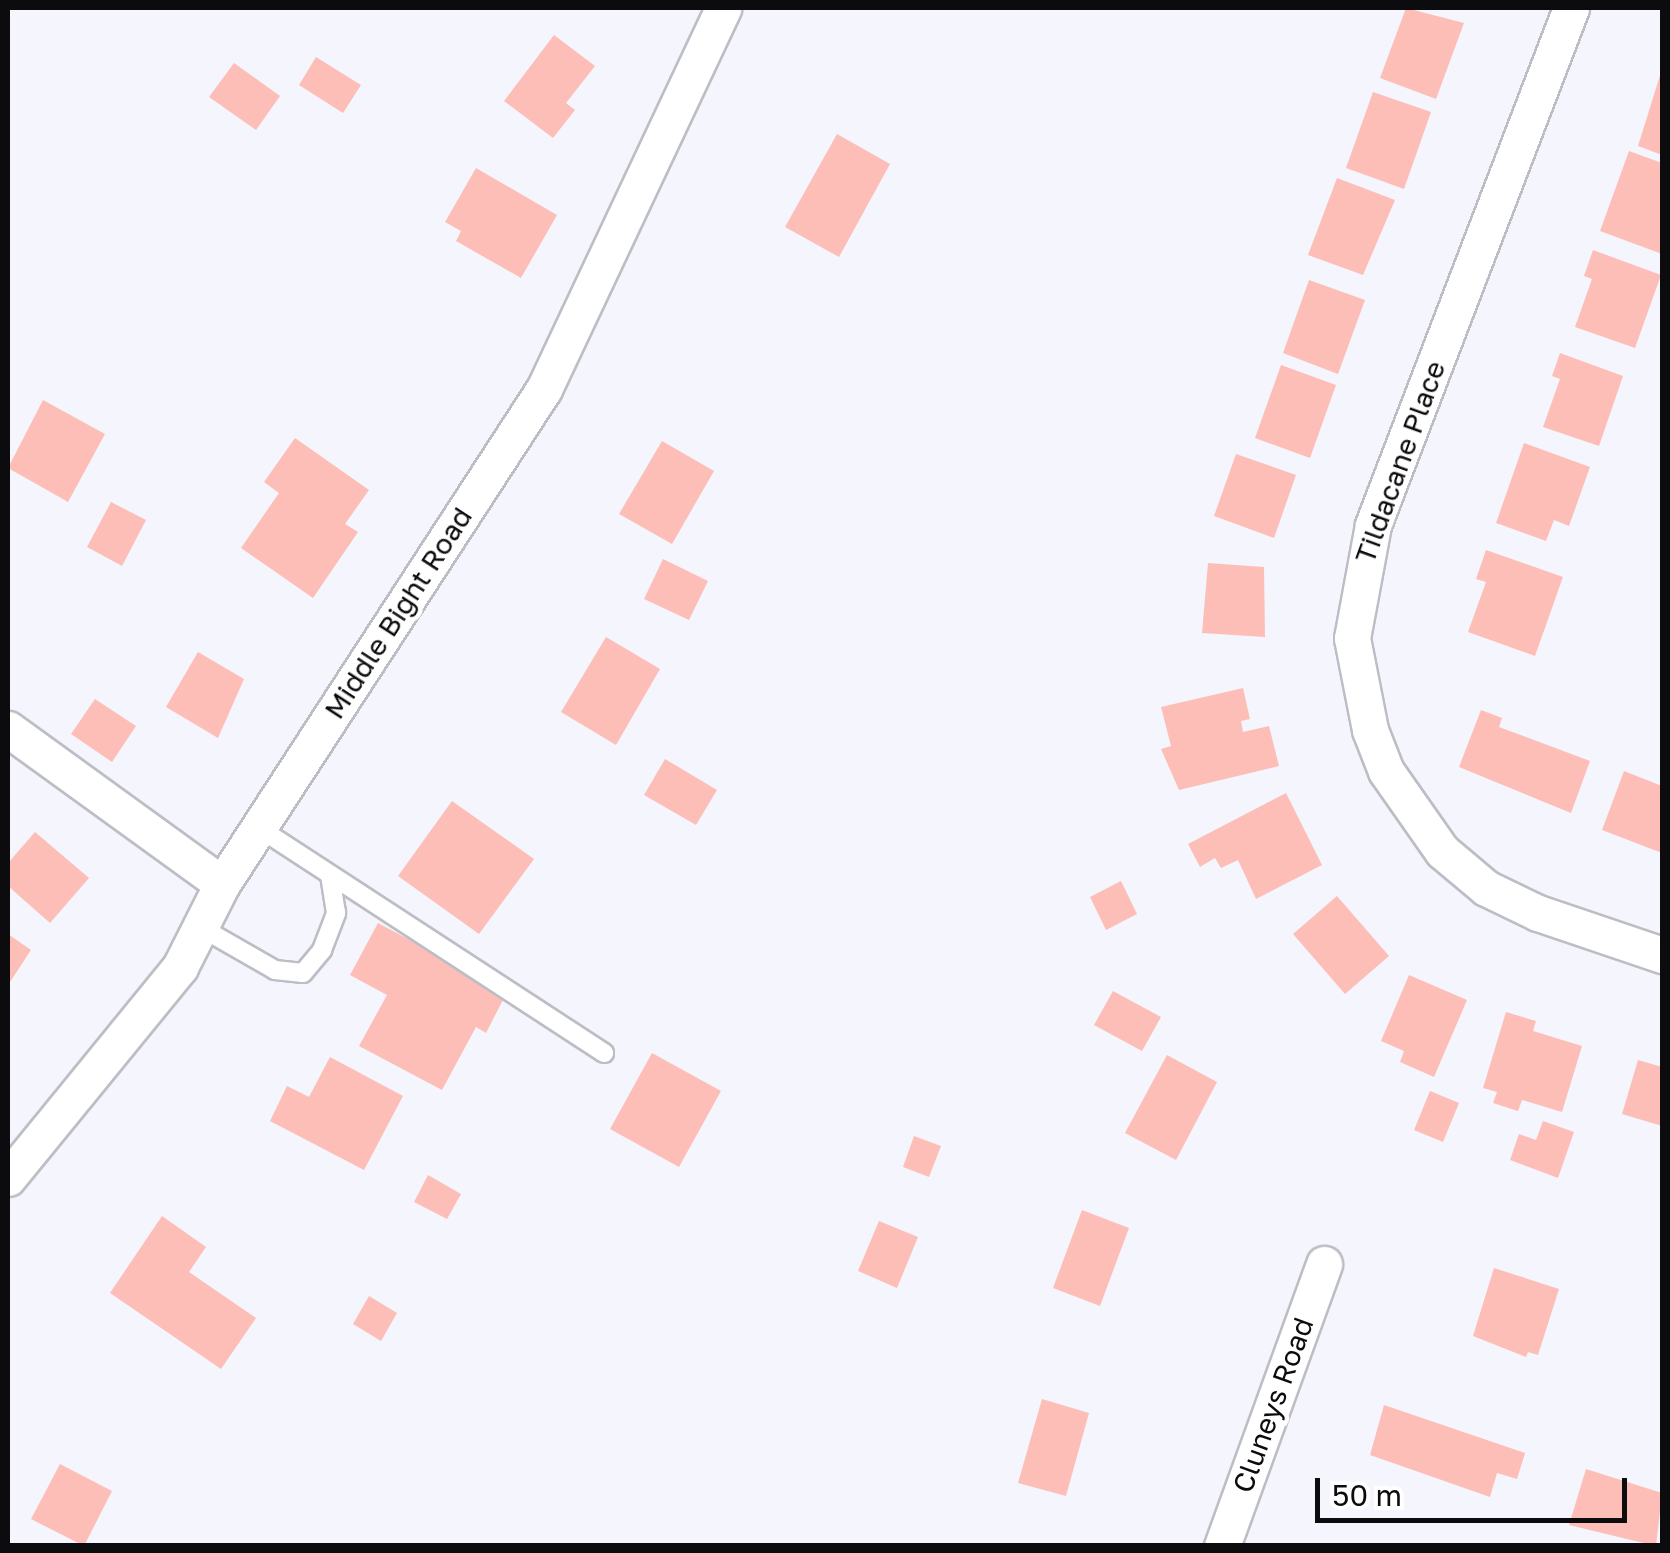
<!DOCTYPE html>
<html>
<head>
<meta charset="utf-8">
<style>
  body { margin:0 }
  #map { position:relative; width:1670px; height:1553px; overflow:hidden; background:#f4f5fd; font-family:"Golos Text",sans-serif }
  div>[style] { position:absolute }
  [style*='--x'] { left:calc(var(--x)*1px); top:calc(var(--y)*1px); width:calc(var(--w)*1px); rotate:calc(var(--a)*1deg) }
  .building>* { inset:0; background:#febeb8 }
  .roads { filter:drop-shadow(2px 0 #bdbec5) drop-shadow(-2px 0 #bdbec5) drop-shadow(0 2px #bdbec5) drop-shadow(0 -2px #bdbec5) }
  .lane>* { height:18px; margin:-9px; padding:0 9px; transform-origin:9px; border-radius:9px; background:#fff }
  .street>* { height:35px; margin:-17.5px; padding:0 17.5px; transform-origin:17.5px; border-radius:17.5px; background:#fff }
  span { translate:-50% -50%; white-space:nowrap; text-align:center; line-height:1.15; -webkit-text-stroke:9px #fff; paint-order:stroke }
  .street-label { font-size:28px; color:#0c0c0f }
  .frame { position:absolute; inset:0; border:10px solid #0c0c0f; pointer-events:none }
  .scale { position:absolute; left:1315px; top:1478px; width:312px; height:45px; box-sizing:border-box; border:5px solid #0c0c0f; border-top:0; padding-left:12px; font-size:30px; line-height:35px; white-space:nowrap; color:#0c0c0f; -webkit-text-stroke:8px #fff; paint-order:stroke }
</style>
</head>
<body>
<div id="map">
  <div class="building">
    <div style="clip-path:polygon(1406px 8px,1464px 23px,1436px 99px,1380px 78px)"></div>
    <div style="clip-path:polygon(554px 35px,595px 66px,566px 103px,575px 110px,553px 138px,504px 101px)"></div>
    <div style="clip-path:polygon(316px 57px,361px 85px,343px 113px,299px 85px)"></div>
    <div style="clip-path:polygon(234px 63px,280px 96px,256px 130px,209px 97px)"></div>
    <div style="clip-path:polygon(1662px 69px,1662px 155px,1638px 146px)"></div>
    <div style="clip-path:polygon(1373px 92px,1431px 112px,1404px 189px,1346px 168px)"></div>
    <div style="clip-path:polygon(837px 134px,890px 164px,839px 257px,785px 227px)"></div>
    <div style="clip-path:polygon(1629px 151px,1662px 163px,1662px 254px,1600px 231px)"></div>
    <div style="clip-path:polygon(476px 168px,557px 215px,521px 278px,456px 241px,461px 231px,445px 222px)"></div>
    <div style="clip-path:polygon(1337px 178px,1395px 200px,1363px 275px,1308px 255px)"></div>
    <div style="clip-path:polygon(1593px 250px,1661px 275px,1635px 348px,1575px 327px,1592px 279px,1584px 276px)"></div>
    <div style="clip-path:polygon(1309px 280px,1365px 300px,1338px 374px,1283px 353px)"></div>
    <div style="clip-path:polygon(1560px 353px,1623px 376px,1599px 446px,1543px 427px,1560px 379px,1552px 376px)"></div>
    <div style="clip-path:polygon(1281px 365px,1336px 385px,1310px 458px,1255px 438px)"></div>
    <div style="clip-path:polygon(43px 400px,105px 434px,68px 502px,8px 468px)"></div>
    <div style="clip-path:polygon(295px 438px,369px 490px,345px 524px,358px 532px,313px 598px,241px 548px,279px 493px,264px 482px)"></div>
    <div style="clip-path:polygon(662px 441px,714px 471px,672px 544px,619px 514px)"></div>
    <div style="clip-path:polygon(1524px 443px,1590px 467px,1569px 526px,1554px 520px,1546px 541px,1496px 523px)"></div>
    <div style="clip-path:polygon(1236px 454px,1296px 475px,1274px 538px,1214px 516px)"></div>
    <div style="clip-path:polygon(111px 502px,146px 520px,122px 566px,87px 547px)"></div>
    <div style="clip-path:polygon(1486px 550px,1563px 577px,1535px 656px,1468px 632px,1486px 582px,1476px 579px)"></div>
    <div style="clip-path:polygon(663px 559px,708px 581px,689px 620px,644px 599px)"></div>
    <div style="clip-path:polygon(1208px 563px,1264px 567px,1265px 637px,1202px 633px)"></div>
    <div style="clip-path:polygon(606px 637px,660px 669px,616px 745px,561px 712px)"></div>
    <div style="clip-path:polygon(198px 652px,244px 679px,218px 738px,166px 707px)"></div>
    <div style="clip-path:polygon(1243px 688px,1250px 719px,1241px 721px,1243px 732px,1269px 726px,1279px 766px,1179px 790px,1161px 749px,1171px 746px,1161px 707px)"></div>
    <div style="clip-path:polygon(95px 699px,136px 726px,112px 762px,71px 734px)"></div>
    <div style="clip-path:polygon(1481px 710px,1502px 718px,1499px 727px,1590px 761px,1571px 813px,1459px 767px)"></div>
    <div style="clip-path:polygon(665px 759px,717px 790px,696px 825px,644px 795px)"></div>
    <div style="clip-path:polygon(1624px 771px,1662px 786px,1662px 853px,1602px 830px)"></div>
    <div style="clip-path:polygon(1286px 793px,1322px 865px,1256px 899px,1238px 860px,1221px 868px,1215px 858px,1200px 867px,1188px 844px)"></div>
    <div style="clip-path:polygon(452px 801px,534px 859px,479px 934px,398px 876px)"></div>
    <div style="clip-path:polygon(35px 832px,89px 878px,50px 923px,8px 886px,8px 863px)"></div>
    <div style="clip-path:polygon(1121px 881px,1137px 914px,1106px 930px,1090px 897px)"></div>
    <div style="clip-path:polygon(1337px 896px,1389px 956px,1345px 994px,1293px 934px)"></div>
    <div style="clip-path:polygon(378px 923px,507px 992px,486px 1033px,476px 1027px,442px 1090px,359px 1046px,387px 995px,350px 975px)"></div>
    <div style="clip-path:polygon(8px 934px,31px 950px,8px 985px)"></div>
    <div style="clip-path:polygon(1409px 975px,1467px 1000px,1434px 1077px,1400px 1062px,1404px 1051px,1381px 1041px)"></div>
    <div style="clip-path:polygon(1113px 991px,1161px 1017px,1142px 1051px,1094px 1025px)"></div>
    <div style="clip-path:polygon(1506px 1012px,1536px 1021px,1533px 1031px,1582px 1046px,1562px 1112px,1522px 1100px,1518px 1111px,1493px 1103px,1497px 1092px,1483px 1088px)"></div>
    <div style="clip-path:polygon(652px 1053px,721px 1091px,679px 1167px,610px 1129px)"></div>
    <div style="clip-path:polygon(1167px 1055px,1217px 1082px,1176px 1160px,1125px 1133px)"></div>
    <div style="clip-path:polygon(330px 1057px,403px 1096px,364px 1170px,270px 1121px,287px 1086px,309px 1097px)"></div>
    <div style="clip-path:polygon(1638px 1060px,1662px 1067px,1662px 1126px,1622px 1114px)"></div>
    <div style="clip-path:polygon(1430px 1091px,1459px 1103px,1443px 1142px,1414px 1130px)"></div>
    <div style="clip-path:polygon(1543px 1121px,1574px 1132px,1558px 1178px,1510px 1160px,1519px 1134px,1536px 1140px)"></div>
    <div style="clip-path:polygon(914px 1136px,941px 1146px,929px 1177px,903px 1167px)"></div>
    <div style="clip-path:polygon(428px 1175px,461px 1194px,447px 1219px,414px 1202px)"></div>
    <div style="clip-path:polygon(1082px 1210px,1129px 1228px,1100px 1306px,1053px 1288px)"></div>
    <div style="clip-path:polygon(162px 1216px,206px 1247px,189px 1272px,256px 1318px,221px 1369px,110px 1293px)"></div>
    <div style="clip-path:polygon(879px 1221px,918px 1237px,897px 1288px,858px 1271px)"></div>
    <div style="clip-path:polygon(1494px 1268px,1559px 1289px,1538px 1355px,1528px 1352px,1526px 1357px,1473px 1336px)"></div>
    <div style="clip-path:polygon(369px 1296px,397px 1313px,381px 1341px,353px 1324px)"></div>
    <div style="clip-path:polygon(1042px 1399px,1089px 1413px,1066px 1496px,1018px 1483px)"></div>
    <div style="clip-path:polygon(1384px 1405px,1525px 1453px,1517px 1479px,1497px 1473px,1490px 1497px,1370px 1455px)"></div>
    <div style="clip-path:polygon(60px 1464px,112px 1491px,84px 1546px,31px 1519px)"></div>
    <div style="clip-path:polygon(1586px 1469px,1662px 1493px,1656px 1546px,1569px 1525px)"></div>
  </div>
  <div class="roads">
    <div class="lane">
      <div style="--x:259;--y:828;--w:412;--a:33.1"></div>
      <div style="--x:200;--y:927;--w:86;--a:29.8"></div>
      <div style="--x:275;--y:970;--w:28;--a:6"></div>
      <div style="--x:303;--y:973;--w:30;--a:-50"></div>
      <div style="--x:322;--y:950;--w:40;--a:-69"></div>
      <div style="--x:336;--y:913;--w:36;--a:-99"></div>
    </div>
    <div class="street">
      <div style="--x:1571;--y:8;--w:554;--a:110.96"></div>
      <div style="--x:1373;--y:525;--w:115;--a:100.5"></div>
      <div style="--x:1352;--y:638;--w:94;--a:78.9"></div>
      <div style="--x:1370;--y:730;--w:44;--a:68.7"></div>
      <div style="--x:1386;--y:771;--w:98;--a:55"></div>
      <div style="--x:1442;--y:851;--w:57;--a:40.1"></div>
      <div style="--x:1486;--y:888;--w:58;--a:25.7"></div>
      <div style="--x:1538;--y:913;--w:131;--a:18.7"></div>
      <div style="--x:8;--y:729;--w:264;--a:35.9"></div>
      <div style="--x:8;--y:1178;--w:272;--a:-50.8"></div>
      <div style="--x:180;--y:967;--w:93;--a:-63.2"></div>
      <div style="--x:222;--y:884;--w:591;--a:-56.96"></div>
      <div style="--x:544;--y:389;--w:421;--a:-64.8"></div>
      <div style="--x:1222;--y:1546;--w:300;--a:-70.1"></div>
    </div>
  </div>
  <div class="street-label">
    <span style="left:1400px;top:462px;rotate:-70deg">Tildacane Place</span>
    <span style="left:398px;top:613px;rotate:-57deg">Middle Bight Road</span>
    <span style="left:1273px;top:1405px;rotate:-70deg">Cluneys Road</span>
  </div>
  <div class="frame"></div>
  <div class="scale">50 m</div>
</div>
</body>
</html>
